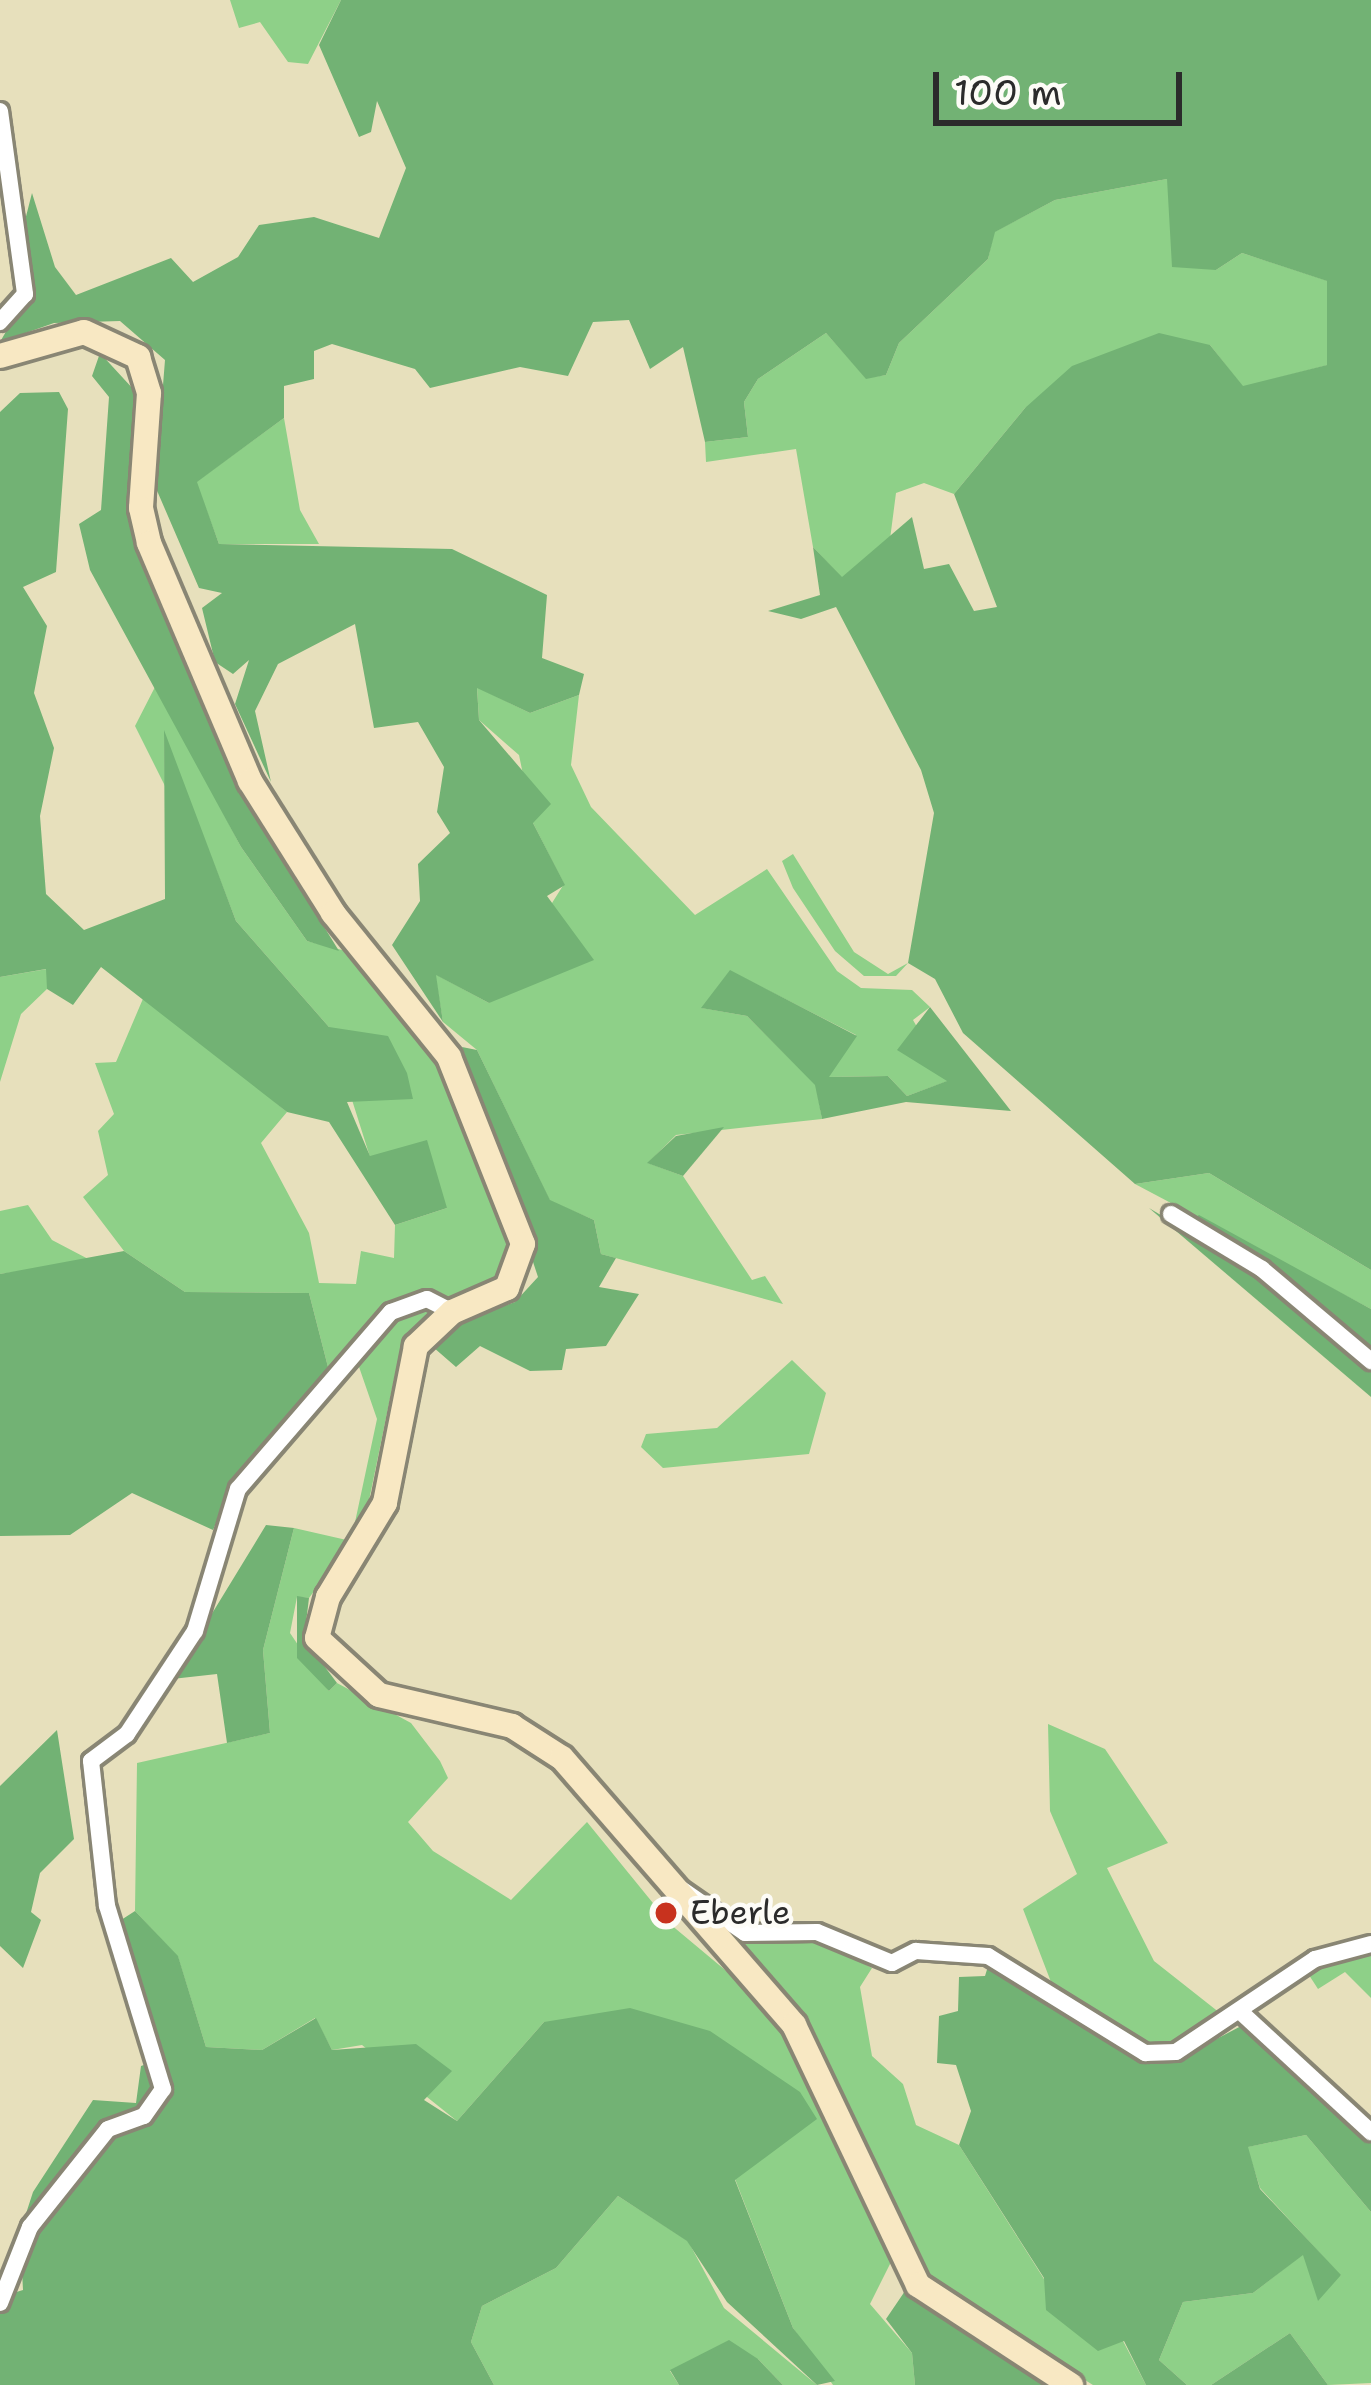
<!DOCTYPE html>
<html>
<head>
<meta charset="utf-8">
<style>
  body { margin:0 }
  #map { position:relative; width:1371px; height:2385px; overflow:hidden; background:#e7e0bc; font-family:"Shantell Sans",sans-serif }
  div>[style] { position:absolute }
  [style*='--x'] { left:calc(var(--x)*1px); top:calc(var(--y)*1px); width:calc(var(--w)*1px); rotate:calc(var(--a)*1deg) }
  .green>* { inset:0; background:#8ed088 }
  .forest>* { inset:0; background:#72b274 }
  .roads { filter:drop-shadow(3px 0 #898674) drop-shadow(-3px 0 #898674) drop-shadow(0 3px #898674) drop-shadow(0 -3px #898674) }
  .minor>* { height:16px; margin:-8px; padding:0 8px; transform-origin:8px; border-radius:8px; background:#fff }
  .secondary>* { height:24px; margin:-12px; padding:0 12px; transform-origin:12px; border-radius:12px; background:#f8e8c3 }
  .dots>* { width:33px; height:33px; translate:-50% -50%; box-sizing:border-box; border:6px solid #fdfcf7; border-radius:50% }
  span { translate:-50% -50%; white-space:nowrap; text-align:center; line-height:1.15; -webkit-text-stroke:9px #fdfcf7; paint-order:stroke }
  .poi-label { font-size:33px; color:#2b2b2b }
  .left { translate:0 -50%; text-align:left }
  .scale { position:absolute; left:933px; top:72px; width:249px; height:54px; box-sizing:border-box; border:6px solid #2b2b2b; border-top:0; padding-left:15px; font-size:36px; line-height:42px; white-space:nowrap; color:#2b2b2b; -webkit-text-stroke:9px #fdfcf7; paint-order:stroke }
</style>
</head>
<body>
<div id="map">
  <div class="green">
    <div style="clip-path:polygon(230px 0,341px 0,308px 64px,288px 62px,260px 22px,239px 28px)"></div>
    <div style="clip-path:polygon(1167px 179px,1216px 270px,1242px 253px,1328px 281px,1328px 365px,1243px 387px,1210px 345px,1025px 408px,954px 494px,924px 483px,896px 493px,889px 547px,842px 578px,813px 547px,796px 449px,706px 462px,705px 442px,748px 437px,744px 402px,758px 379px,826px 333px,866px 378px,886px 375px,899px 343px,988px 259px,994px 232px,1055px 200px)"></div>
    <div style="clip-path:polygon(284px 418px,300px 510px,319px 544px,219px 544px,196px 482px)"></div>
    <div style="clip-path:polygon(156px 685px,241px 847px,307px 941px,350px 952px,439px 1059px,510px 1249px,503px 1274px,431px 1310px,400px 1350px,365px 1520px,351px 1541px,309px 1598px,297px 1597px,290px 1633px,329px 1691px,337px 1683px,411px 1723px,440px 1761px,448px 1778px,408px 1822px,433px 1851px,511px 1900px,587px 1822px,670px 1924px,755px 1995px,803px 2065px,891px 2262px,870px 2304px,912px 2353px,915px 2385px,833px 2385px,793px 2328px,735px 2179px,544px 2022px,457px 2121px,362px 2045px,332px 2050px,315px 2018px,262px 2050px,206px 2047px,178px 1957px,135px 1911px,137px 1763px,270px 1733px,263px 1650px,294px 1528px,351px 1541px,377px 1419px,358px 1364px,328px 1367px,309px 1293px,185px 1292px,124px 1251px,83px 1197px,108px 1175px,98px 1131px,114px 1114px,95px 1063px,116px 1062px,145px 994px,287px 1112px,261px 1143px,309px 1233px,319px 1283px,356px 1284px,361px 1251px,394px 1258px,395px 1225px,447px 1208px,370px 1157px,329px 1027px,236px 921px,164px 735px,165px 786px,135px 726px)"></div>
    <div style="clip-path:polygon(477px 687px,530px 713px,579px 695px,571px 765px,591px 807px,695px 915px,767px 869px,837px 971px,861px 988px,912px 990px,930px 1007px,913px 1020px,948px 1081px,907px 1096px,888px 1076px,828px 1077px,856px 1035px,730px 971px,702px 1008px,747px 1016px,816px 1085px,822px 1119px,676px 1135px,648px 1163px,683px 1176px,752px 1280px,765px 1276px,783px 1304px,601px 1254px,594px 1220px,550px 1201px,477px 1050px,443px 1022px,435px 974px,489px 1003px,564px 884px,533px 823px,519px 755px,479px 720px)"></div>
    <div style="clip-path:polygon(793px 854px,854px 952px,888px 974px,908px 963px,896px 976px,864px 976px,835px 951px,793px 888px,782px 861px)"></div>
    <div style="clip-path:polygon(47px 969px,47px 989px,21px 1014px,0 1082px,0 977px)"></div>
    <div style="clip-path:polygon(1209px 1173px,1371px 1270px,1371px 1309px,1135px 1184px)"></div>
    <div style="clip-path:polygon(28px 1205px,52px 1240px,92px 1261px,0 1274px,0 1211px)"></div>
    <div style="clip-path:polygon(792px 1360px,826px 1393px,809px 1454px,663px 1468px,641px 1447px,646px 1434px,717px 1428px)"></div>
    <div style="clip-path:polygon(1048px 1724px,1105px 1749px,1168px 1843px,1107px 1868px,1154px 1961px,1225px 2017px,1167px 2047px,1145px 2045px,1051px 1982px,1023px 1909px,1077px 1874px,1050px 1811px)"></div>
    <div style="clip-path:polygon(729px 1937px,815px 1938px,872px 1968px,860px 1987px,872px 2056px,903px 2084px,916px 2125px,959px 2145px,1044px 2279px,1123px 2341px,1146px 2385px,1093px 2385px,929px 2285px,803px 2021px)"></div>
    <div style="clip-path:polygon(1371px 1950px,1371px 1998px,1345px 1972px,1318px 1989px,1307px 1972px)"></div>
    <div style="clip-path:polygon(1306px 2135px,1371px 2212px,1371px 2383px,1328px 2385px,1290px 2333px,1211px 2385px,1187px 2385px,1159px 2360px,1183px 2302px,1253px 2293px,1303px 2254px,1341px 2276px,1260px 2188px,1247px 2147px)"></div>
    <div style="clip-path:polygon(618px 2196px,688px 2241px,724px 2308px,817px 2385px,783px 2385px,758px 2359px,670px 2371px,679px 2385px,494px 2385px,471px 2342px,482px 2306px,556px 2268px)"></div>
  </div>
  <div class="forest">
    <div style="clip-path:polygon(341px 0,1371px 0,1371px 1270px,1209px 1173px,1135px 1184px,963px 1033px,935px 979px,908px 963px,934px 813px,921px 770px,836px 607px,801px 619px,768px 611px,820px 595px,813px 547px,842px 577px,912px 517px,924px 569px,949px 564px,974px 611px,997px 607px,954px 494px,1025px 408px,1072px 366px,1159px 333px,1210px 345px,1243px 386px,1327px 365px,1327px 281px,1242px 253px,1216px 270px,1172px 267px,1167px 179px,1055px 200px,995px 232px,988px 259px,899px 343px,886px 375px,866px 379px,826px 333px,758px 379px,744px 402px,748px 437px,705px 442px,683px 347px,650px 369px,629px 320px,593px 322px,568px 376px,520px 367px,430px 388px,415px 369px,332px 344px,314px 351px,314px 379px,284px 386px,284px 418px,197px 482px,219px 544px,452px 549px,547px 595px,542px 658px,584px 674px,579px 695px,530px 713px,477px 688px,479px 720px,551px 804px,533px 823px,565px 885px,547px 896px,594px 960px,489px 1003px,436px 975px,443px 1022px,392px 945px,420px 901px,418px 864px,450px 833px,437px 812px,444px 767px,418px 722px,374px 728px,355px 624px,278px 664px,255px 711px,271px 782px,235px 704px,249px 660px,233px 674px,215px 662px,202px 608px,222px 593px,199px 588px,155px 486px,165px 360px,120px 321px,54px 323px,0 342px,32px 286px,21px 236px,32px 193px,55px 267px,76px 295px,171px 258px,193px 282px,238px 257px,259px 225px,314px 217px,379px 238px,406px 168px,377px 101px,371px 132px,359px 137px,319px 45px)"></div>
    <div style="clip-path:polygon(100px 353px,135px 391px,128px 480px,144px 561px,273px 844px,339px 951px,307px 941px,241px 847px,90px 570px,79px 524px,101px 510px,109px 397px,92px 376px)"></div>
    <div style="clip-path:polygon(59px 392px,68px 409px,56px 572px,23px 587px,47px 626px,34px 693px,54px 748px,40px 816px,46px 894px,84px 930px,165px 899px,164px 730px,236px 921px,329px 1027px,388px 1036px,407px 1073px,413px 1099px,347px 1102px,370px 1156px,427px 1140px,447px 1208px,395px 1225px,329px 1122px,287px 1112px,101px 967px,73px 1005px,47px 989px,46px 969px,0 977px,0 412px,20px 393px)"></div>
    <div style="clip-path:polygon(730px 970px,857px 1036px,829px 1077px,888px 1076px,907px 1096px,947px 1081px,897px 1050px,930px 1007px,1011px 1111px,906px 1102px,822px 1119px,815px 1085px,747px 1016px,701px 1008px)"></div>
    <div style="clip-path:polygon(462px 1047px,477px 1050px,550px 1200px,594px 1220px,601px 1254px,616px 1258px,599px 1287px,639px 1294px,606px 1346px,566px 1349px,562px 1370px,530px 1371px,480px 1346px,456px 1367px,433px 1347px,463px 1321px,515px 1302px,538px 1277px)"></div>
    <div style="clip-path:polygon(724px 1127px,683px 1176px,647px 1163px,676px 1136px)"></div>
    <div style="clip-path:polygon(1149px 1208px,1254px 1271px,1371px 1370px,1371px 1397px)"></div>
    <div style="clip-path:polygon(1199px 1215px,1371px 1309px,1371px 1356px,1191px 1221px)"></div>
    <div style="clip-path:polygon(124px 1251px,185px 1292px,309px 1293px,328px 1367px,230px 1490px,213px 1530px,132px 1493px,70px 1535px,0 1536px,0 1274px)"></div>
    <div style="clip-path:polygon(266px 1525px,294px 1528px,263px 1650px,270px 1733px,227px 1743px,217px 1674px,172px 1679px)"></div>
    <div style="clip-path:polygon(297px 1596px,309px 1598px,304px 1639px,337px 1683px,329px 1691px,297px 1658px)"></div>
    <div style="clip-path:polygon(57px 1730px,74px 1839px,40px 1873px,31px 1912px,41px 1920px,23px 1968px,0 1946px,0 1786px)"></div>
    <div style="clip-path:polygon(135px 1911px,178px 1956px,206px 2047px,262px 2050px,316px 2018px,332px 2050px,416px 2044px,452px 2071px,424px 2100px,457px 2121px,544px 2022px,630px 2008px,710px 2031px,800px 2092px,817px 2119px,735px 2180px,793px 2328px,835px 2381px,817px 2385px,727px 2302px,687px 2241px,618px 2196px,556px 2268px,482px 2306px,471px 2342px,494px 2385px,0 2385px,0 2297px,23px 2290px,20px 2232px,33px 2192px,93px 2100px,136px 2103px,141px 2066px,161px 2059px,118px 1922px)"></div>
    <div style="clip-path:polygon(989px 1963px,1143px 2063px,1173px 2062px,1243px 2025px,1371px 2139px,1371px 2212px,1306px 2135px,1248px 2147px,1260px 2189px,1341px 2275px,1318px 2301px,1303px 2255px,1253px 2293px,1183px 2302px,1159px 2360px,1187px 2385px,1146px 2385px,1124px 2341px,1098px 2351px,1046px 2310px,1044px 2278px,959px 2145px,971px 2111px,956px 2065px,937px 2063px,939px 2016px,958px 2011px,959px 1977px,985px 1976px)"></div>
    <div style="clip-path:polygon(905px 2291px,975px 2339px,1052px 2385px,915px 2385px,912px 2353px,886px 2319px)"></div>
    <div style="clip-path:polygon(1290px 2333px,1328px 2385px,1211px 2385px)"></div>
    <div style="clip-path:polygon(729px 2340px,758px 2359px,783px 2385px,679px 2385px,670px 2370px)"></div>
  </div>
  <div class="roads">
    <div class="minor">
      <div style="--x:0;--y:111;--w:185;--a:82.2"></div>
      <div style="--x:25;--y:294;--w:38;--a:132"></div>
      <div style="--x:1171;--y:1214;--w:106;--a:31.1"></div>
      <div style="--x:1262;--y:1269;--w:143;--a:40.2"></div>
      <div style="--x:680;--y:1888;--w:79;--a:34.7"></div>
      <div style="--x:745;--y:1933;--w:72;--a:-0.8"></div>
      <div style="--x:817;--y:1932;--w:81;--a:22.5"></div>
      <div style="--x:892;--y:1963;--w:27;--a:-27"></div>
      <div style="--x:916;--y:1951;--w:72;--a:4"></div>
      <div style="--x:988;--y:1956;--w:185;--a:31.7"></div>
      <div style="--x:1145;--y:2053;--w:31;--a:-2"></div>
      <div style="--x:1176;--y:2052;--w:167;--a:-33.8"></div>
      <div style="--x:1315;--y:1959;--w:58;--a:-15"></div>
      <div style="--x:1244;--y:2015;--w:173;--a:42.7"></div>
      <div style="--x:0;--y:2303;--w:82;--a:-68.5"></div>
      <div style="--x:30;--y:2227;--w:125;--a:-51.5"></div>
      <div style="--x:108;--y:2129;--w:38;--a:-20"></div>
      <div style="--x:144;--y:2116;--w:33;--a:-55"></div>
      <div style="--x:163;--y:2089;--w:191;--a:-107"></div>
      <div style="--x:107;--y:1906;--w:146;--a:-96.3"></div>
      <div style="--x:91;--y:1761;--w:45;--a:-36.9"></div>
      <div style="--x:127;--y:1734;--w:123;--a:-56.6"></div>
      <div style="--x:195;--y:1631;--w:148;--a:-73.2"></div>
      <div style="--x:238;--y:1489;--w:234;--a:-49.2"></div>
      <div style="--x:391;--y:1312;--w:38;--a:-20"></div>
      <div style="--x:427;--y:1299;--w:28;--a:27"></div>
    </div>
    <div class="secondary">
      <div style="--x:0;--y:356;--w:87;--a:-15.9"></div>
      <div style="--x:84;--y:332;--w:60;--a:24.8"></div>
      <div style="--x:138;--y:357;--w:38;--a:73"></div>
      <div style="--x:149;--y:393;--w:115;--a:94"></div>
      <div style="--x:141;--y:508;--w:36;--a:77"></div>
      <div style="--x:149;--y:543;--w:259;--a:67"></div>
      <div style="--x:250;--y:781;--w:156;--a:57.8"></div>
      <div style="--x:333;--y:913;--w:185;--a:51.1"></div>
      <div style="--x:449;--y:1057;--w:201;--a:68.4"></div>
      <div style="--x:523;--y:1244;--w:47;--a:110"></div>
      <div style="--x:507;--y:1288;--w:60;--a:156.4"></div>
      <div style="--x:452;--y:1312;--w:50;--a:136.6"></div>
      <div style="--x:416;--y:1346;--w:160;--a:101.2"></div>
      <div style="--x:385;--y:1503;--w:110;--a:121.2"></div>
      <div style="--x:328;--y:1597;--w:42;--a:105"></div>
      <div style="--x:317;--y:1638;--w:84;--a:42.6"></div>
      <div style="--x:379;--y:1695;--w:137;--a:13.1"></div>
      <div style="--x:512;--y:1726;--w:59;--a:32.6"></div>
      <div style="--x:562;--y:1758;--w:354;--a:49"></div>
      <div style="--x:794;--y:2025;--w:288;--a:64.5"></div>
      <div style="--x:918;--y:2285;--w:183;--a:33.2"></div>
    </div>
  </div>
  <div class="dots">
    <div style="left:666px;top:1913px;background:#c8321e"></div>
  </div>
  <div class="poi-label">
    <span class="left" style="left:690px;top:1913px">Eberle</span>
  </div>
  <div class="scale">100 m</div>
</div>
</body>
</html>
